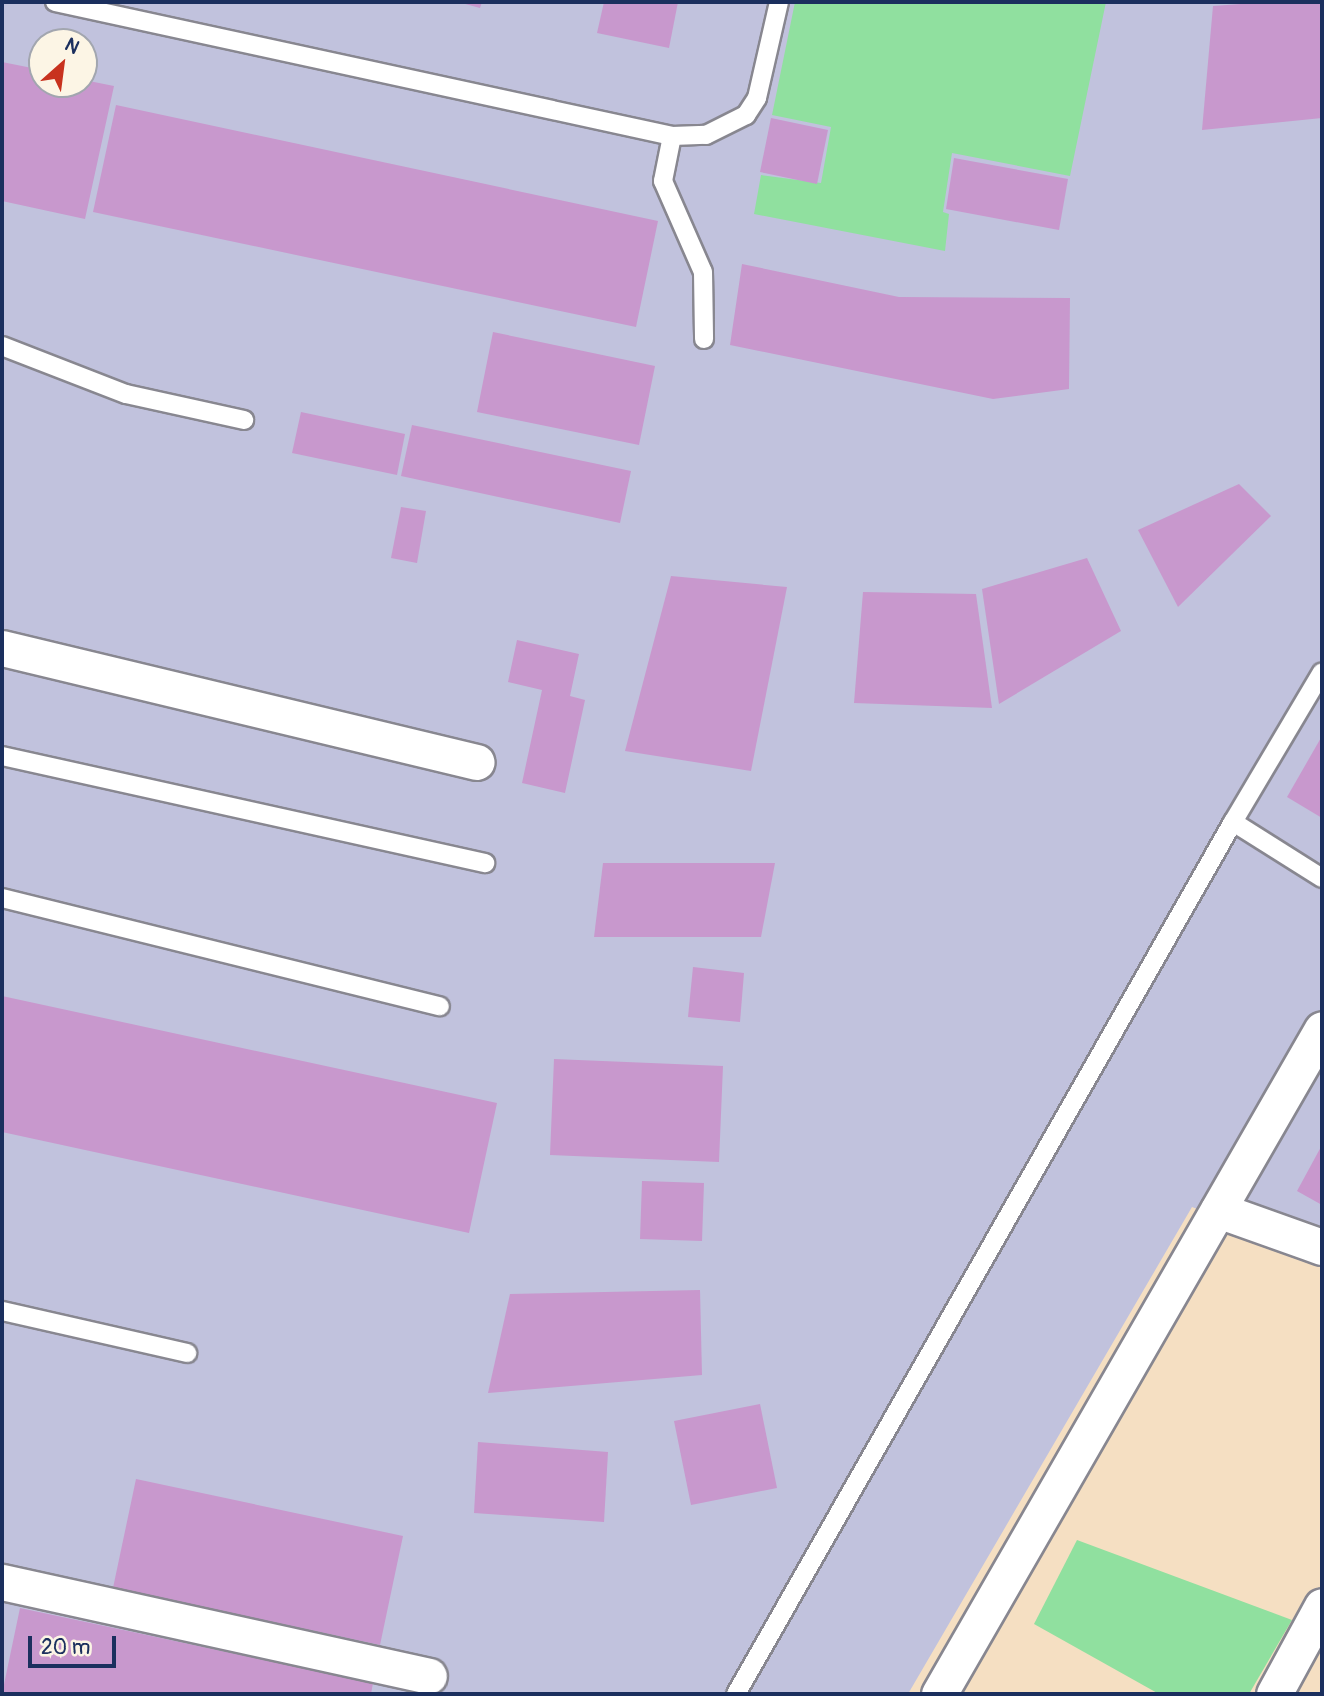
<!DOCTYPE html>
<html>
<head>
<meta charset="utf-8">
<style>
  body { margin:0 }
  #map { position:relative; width:1324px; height:1696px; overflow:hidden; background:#f5dfc2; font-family:Pangolin,sans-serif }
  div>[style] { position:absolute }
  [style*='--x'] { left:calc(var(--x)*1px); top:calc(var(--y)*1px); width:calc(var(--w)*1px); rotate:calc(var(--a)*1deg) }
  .industrial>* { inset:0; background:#c1c2dd }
  .green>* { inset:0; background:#90e09f }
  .building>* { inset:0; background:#c898cd }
  .roads { filter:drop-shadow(2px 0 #888790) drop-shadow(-2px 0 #888790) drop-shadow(0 2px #888790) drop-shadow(0 -2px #888790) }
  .lane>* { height:18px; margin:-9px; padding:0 9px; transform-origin:9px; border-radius:9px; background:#fff }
  .street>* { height:35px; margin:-17.5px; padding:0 17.5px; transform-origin:17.5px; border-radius:17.5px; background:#fff }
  span { translate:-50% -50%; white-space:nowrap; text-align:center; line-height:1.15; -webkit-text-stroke:6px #fcf5e5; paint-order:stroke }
  .frame { position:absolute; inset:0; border:4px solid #1b2f5e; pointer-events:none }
  .north { position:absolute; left:28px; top:28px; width:70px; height:70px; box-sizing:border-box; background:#fcf5e5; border:2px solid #a2a6af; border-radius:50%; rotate:28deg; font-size:19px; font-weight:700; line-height:28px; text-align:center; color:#1b2f5e }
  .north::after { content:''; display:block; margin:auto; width:24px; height:32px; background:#c8321e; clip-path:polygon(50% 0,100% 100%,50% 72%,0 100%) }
  .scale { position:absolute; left:28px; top:1636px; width:88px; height:32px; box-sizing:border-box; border:4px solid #1b2f5e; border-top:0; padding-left:9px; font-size:21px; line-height:24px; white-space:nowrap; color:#1b2f5e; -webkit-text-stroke:5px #fcf5e5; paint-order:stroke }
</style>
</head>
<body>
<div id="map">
  <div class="industrial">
    <div style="clip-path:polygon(evenodd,2px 2px,1322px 2px,1322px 1256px,1192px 1207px,908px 1694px,2px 1694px,2px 2px,42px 42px,84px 42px,84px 84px,42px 84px,42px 42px)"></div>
  </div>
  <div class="green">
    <div style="clip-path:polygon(795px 2px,1106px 2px,1070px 176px,952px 153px,943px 212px,949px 214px,945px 251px,754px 214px,761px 175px,821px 183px,831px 127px,772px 115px)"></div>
    <div style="clip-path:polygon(1077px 1540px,1292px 1620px,1249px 1694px,1159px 1694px,1034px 1624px)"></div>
  </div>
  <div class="building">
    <div style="clip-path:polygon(458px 2px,482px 2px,480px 8px)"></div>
    <div style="clip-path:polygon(604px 2px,678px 2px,669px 48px,597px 33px)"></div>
    <div style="clip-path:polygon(1268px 2px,1322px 2px,1322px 118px,1202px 130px,1213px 6px)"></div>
    <div style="clip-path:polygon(2px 62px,42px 70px,42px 84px,84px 84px,84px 80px,114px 86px,85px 219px,2px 201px)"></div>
    <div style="clip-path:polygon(116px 105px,658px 221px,636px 327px,93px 212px)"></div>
    <div style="clip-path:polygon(771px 118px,828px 130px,817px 184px,760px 172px)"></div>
    <div style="clip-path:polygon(954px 158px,1068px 179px,1059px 230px,946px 209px)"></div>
    <div style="clip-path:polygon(742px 264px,899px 297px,1070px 298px,1069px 389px,993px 399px,730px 345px)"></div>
    <div style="clip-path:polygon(493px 332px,655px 366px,639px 445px,477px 412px)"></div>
    <div style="clip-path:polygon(301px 412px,405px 434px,397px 475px,292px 453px)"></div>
    <div style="clip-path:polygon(412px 425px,631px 471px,620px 523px,401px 476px)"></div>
    <div style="clip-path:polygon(1239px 484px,1271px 516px,1178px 607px,1138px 530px)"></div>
    <div style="clip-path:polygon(401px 507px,426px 511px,417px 563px,391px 558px)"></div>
    <div style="clip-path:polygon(1087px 558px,1121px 631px,999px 704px,982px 589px)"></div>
    <div style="clip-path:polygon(671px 576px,787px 587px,751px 771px,625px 751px)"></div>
    <div style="clip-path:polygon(863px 592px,976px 594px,992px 708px,854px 703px)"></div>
    <div style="clip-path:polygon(517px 640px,579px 654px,570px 696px,585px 700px,565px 793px,522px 783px,542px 690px,508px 682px)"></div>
    <div style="clip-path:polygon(1322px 736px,1322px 818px,1287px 797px)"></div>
    <div style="clip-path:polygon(603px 863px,775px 863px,761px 937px,594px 937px)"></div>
    <div style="clip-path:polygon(693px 967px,744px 973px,740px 1022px,688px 1017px)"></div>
    <div style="clip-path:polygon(2px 996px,497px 1103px,469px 1233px,2px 1132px)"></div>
    <div style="clip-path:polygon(554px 1059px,723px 1066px,719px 1162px,550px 1155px)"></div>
    <div style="clip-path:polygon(1322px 1145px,1322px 1205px,1297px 1191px)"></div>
    <div style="clip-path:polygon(642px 1181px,704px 1183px,702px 1241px,640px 1239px)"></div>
    <div style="clip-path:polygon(700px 1290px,702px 1375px,488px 1393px,510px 1294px)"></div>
    <div style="clip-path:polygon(760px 1404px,777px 1488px,691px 1505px,674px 1421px)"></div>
    <div style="clip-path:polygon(478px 1442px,608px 1452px,604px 1522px,474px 1513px)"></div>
    <div style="clip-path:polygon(136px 1479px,403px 1536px,380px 1645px,113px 1588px)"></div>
    <div style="clip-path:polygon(20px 1608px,373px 1683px,371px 1694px,2px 1694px)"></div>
  </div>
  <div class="roads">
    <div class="lane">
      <div style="--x:55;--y:2;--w:631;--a:12.25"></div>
      <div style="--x:672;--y:136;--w:34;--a:-2"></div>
      <div style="--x:706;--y:135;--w:45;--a:-26.6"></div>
      <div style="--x:746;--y:115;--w:20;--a:-57"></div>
      <div style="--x:757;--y:98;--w:98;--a:-77.1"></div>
      <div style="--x:672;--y:136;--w:46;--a:101.3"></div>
      <div style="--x:663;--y:181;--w:99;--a:66.3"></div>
      <div style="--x:703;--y:272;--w:67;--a:89.1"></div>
      <div style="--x:2;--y:346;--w:133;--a:21.2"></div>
      <div style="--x:126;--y:394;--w:121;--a:12.4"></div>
      <div style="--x:2;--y:756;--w:495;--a:12.5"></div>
      <div style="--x:1233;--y:822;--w:174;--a:-59.3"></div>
      <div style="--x:2;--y:898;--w:451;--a:13.9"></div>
      <div style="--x:2;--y:1311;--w:190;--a:12.8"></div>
      <div style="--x:736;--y:1694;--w:1004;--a:-60.32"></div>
      <div style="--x:1233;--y:822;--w:105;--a:32.2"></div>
    </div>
    <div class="street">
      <div style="--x:2;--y:648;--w:488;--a:13.5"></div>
      <div style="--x:1218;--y:1210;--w:110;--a:19.6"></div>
      <div style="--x:2;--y:1582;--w:437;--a:12.4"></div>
      <div style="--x:939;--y:1694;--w:767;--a:-60.06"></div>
      <div style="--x:1274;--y:1694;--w:100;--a:-61.4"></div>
    </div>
  </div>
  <div class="frame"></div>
  <div class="north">N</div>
  <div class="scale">20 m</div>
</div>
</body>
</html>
